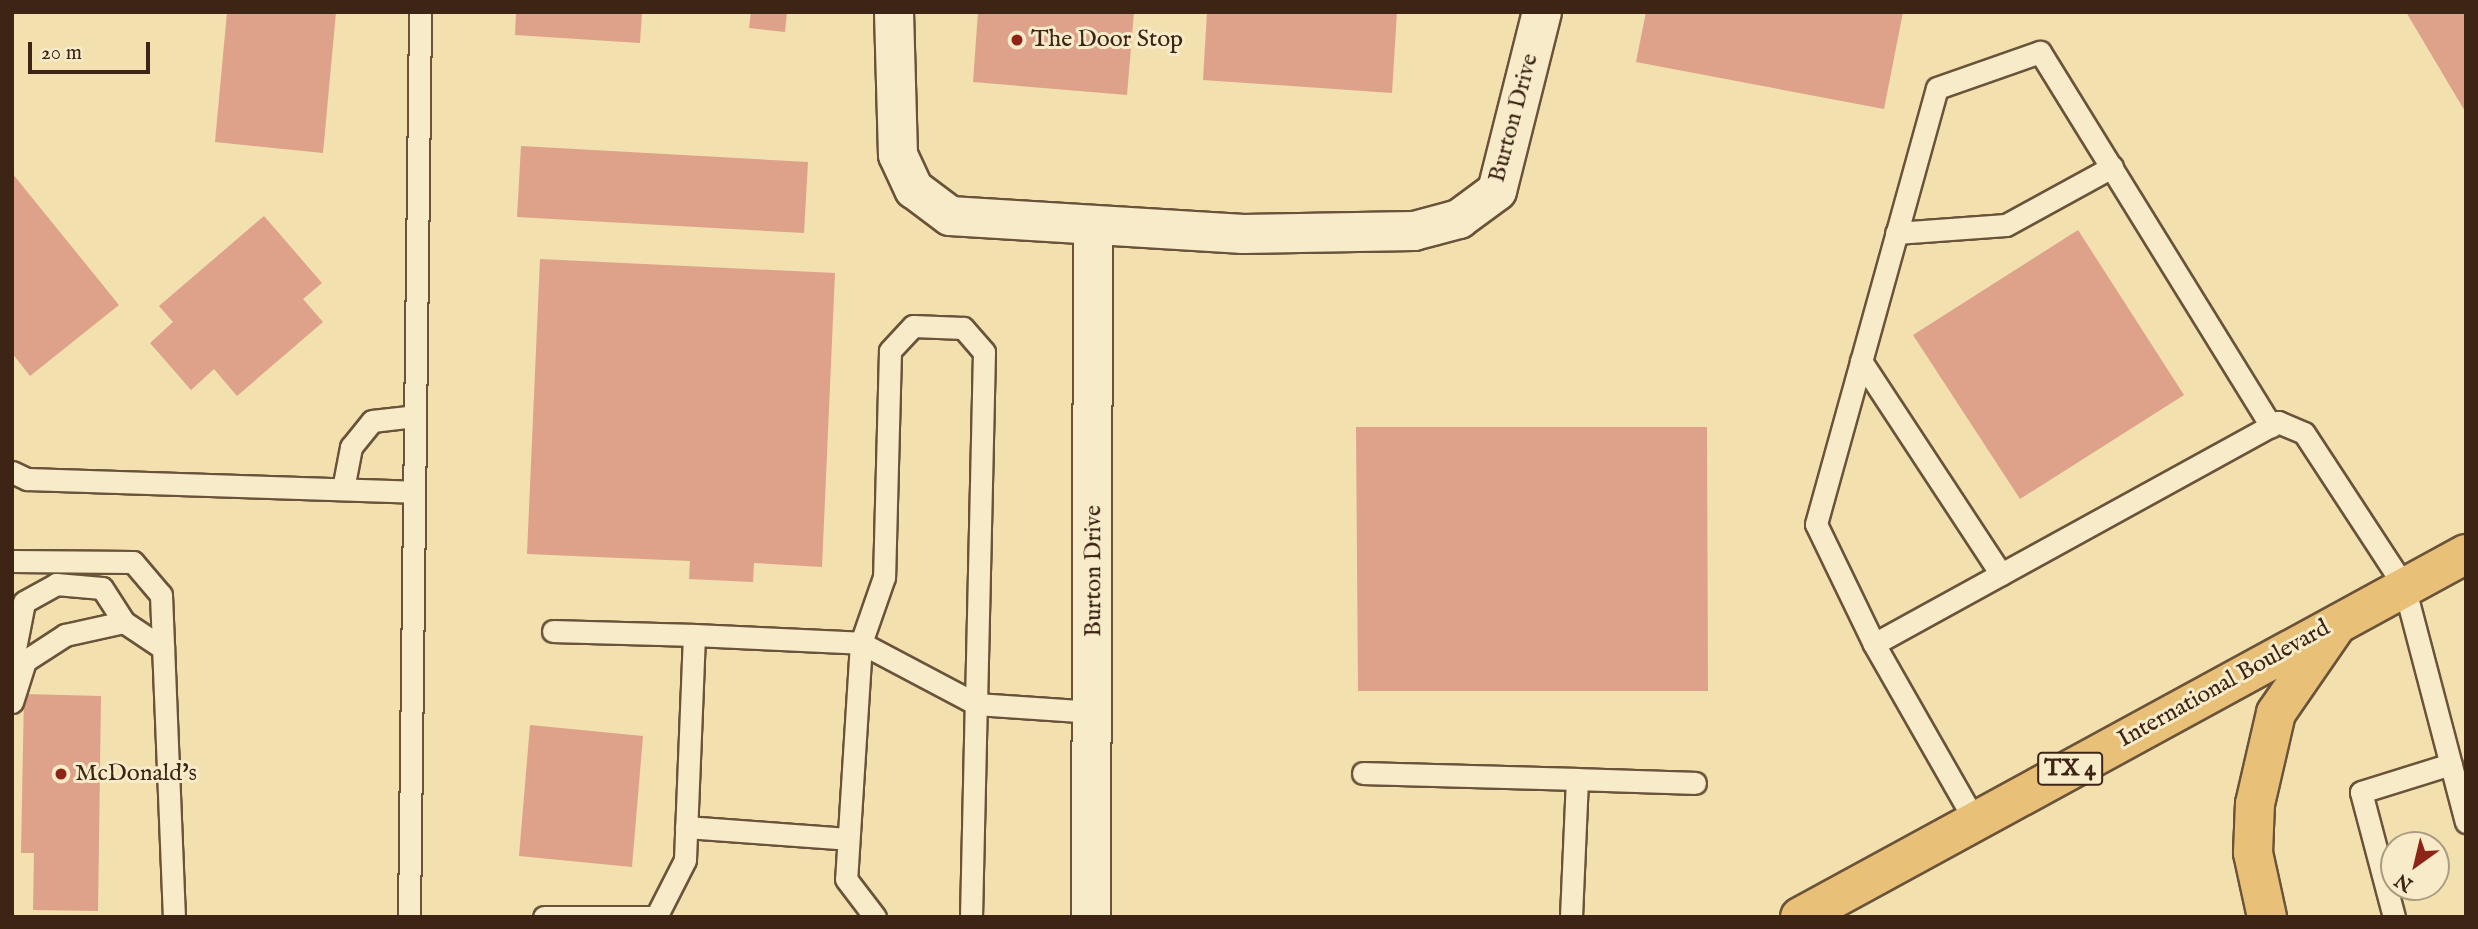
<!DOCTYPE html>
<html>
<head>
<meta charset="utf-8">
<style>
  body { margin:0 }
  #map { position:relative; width:2478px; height:929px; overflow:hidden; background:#f2e0ae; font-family:"IM FELL English",serif }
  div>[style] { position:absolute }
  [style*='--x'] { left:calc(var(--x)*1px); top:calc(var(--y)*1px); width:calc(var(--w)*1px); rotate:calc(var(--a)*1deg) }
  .building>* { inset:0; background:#dea18a }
  .roads { filter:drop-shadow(2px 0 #6a533a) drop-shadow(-2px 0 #6a533a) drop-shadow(0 2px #6a533a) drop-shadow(0 -2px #6a533a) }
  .service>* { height:21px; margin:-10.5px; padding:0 10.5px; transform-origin:10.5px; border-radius:10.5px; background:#f7ebca }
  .minor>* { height:38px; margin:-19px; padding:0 19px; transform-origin:19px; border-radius:19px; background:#f7ebca }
  .primary>* { height:38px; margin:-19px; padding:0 19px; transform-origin:19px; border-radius:19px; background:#e9c077 }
  .dots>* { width:19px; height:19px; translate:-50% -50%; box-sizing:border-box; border:4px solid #f7ebca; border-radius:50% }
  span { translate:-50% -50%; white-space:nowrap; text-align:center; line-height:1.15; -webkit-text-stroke:6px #f7ebca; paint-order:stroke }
  .shield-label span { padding:2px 5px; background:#f7ebca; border:2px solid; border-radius:5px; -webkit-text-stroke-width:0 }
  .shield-label { font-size:23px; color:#3d2414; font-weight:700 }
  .poi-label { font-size:24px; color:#3d2414 }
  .left { translate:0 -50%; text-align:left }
  .street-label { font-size:24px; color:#3d2414 }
  .frame { position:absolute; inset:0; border:14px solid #3d2414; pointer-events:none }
  .north { position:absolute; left:2380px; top:831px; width:70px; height:70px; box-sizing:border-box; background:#f7ebca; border:2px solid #ad9b81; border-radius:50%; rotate:214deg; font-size:19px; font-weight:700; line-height:28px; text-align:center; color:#3d2414 }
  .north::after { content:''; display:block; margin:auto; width:24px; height:32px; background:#8f2418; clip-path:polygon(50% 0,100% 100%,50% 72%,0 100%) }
  .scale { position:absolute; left:28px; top:42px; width:122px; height:32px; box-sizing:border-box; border:4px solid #3d2414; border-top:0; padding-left:9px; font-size:21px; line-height:24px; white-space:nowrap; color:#3d2414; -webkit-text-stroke:5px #f7ebca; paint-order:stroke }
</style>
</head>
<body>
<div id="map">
  <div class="building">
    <div style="clip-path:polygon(227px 12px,336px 12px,323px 153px,215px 142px)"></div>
    <div style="clip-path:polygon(516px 12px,642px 12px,640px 43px,515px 35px)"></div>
    <div style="clip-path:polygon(751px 12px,787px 12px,785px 32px,749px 28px)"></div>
    <div style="clip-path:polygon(978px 12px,1134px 12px,1127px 95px,973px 82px)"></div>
    <div style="clip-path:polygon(1207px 12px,1397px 12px,1392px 93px,1203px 80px)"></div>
    <div style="clip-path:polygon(1646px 12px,1903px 12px,1884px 109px,1636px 62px)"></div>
    <div style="clip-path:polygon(2406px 12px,2466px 12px,2466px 113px)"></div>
    <div style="clip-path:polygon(521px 146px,808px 162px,804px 233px,517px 217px)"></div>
    <div style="clip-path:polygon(12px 173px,119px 305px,30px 376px,12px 353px)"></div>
    <div style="clip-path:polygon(264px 216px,322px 283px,303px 299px,323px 322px,237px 396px,214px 369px,191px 390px,150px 343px,173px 322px,159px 306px)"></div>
    <div style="clip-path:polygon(2078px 230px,2184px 395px,2020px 499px,1913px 335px)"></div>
    <div style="clip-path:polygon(540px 259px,835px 273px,822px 567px,754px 563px,753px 582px,689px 579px,690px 561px,527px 554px)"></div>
    <div style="clip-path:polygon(1356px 427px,1707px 427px,1708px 691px,1358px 691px)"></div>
    <div style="clip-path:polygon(24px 694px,101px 696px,98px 911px,33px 910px,34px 853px,21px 853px)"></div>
    <div style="clip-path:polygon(530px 725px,643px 736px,632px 867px,519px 856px)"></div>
  </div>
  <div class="roads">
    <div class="service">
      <div style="--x:1896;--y:233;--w:110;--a:-4.2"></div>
      <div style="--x:2006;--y:225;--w:121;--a:-28.7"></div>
      <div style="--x:1861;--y:361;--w:255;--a:56.7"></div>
      <div style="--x:12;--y:472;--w:17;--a:25"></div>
      <div style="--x:27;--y:479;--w:387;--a:1.9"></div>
      <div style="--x:343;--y:489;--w:43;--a:-79.2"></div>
      <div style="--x:351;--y:447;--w:33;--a:-51"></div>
      <div style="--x:372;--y:421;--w:43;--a:-6.6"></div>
      <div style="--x:12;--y:561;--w:121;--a:0.5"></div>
      <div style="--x:133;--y:562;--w:43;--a:49.7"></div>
      <div style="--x:161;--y:595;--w:322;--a:87.7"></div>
      <div style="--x:553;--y:631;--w:141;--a:1.6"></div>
      <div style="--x:694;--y:635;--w:225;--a:92.3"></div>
      <div style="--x:685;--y:860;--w:64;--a:117"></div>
      <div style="--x:694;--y:635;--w:167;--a:2.7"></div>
      <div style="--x:861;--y:643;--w:236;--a:93.6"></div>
      <div style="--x:846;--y:879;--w:48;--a:52.7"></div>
      <div style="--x:1874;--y:644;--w:133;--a:-115.8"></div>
      <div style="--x:1816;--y:524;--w:452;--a:-74.5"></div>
      <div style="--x:1937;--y:88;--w:109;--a:-19.3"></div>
      <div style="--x:2040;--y:52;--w:440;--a:58.3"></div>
      <div style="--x:12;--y:664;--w:63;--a:-79"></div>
      <div style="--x:24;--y:602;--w:37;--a:-29"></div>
      <div style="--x:56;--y:584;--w:46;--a:5"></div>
      <div style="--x:102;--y:588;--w:40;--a:57.1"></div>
      <div style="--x:12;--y:702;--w:43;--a:-72.4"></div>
      <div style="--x:25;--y:661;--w:48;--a:-33"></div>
      <div style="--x:65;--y:635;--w:60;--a:-12.4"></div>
      <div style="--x:124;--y:622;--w:47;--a:33.7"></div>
      <div style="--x:1363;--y:773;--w:214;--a:1.6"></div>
      <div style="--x:1577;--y:779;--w:138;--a:92.5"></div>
      <div style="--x:1577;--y:779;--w:118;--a:1.9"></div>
      <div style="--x:1975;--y:821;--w:204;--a:-119.7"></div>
      <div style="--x:1874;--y:644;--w:461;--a:-28.8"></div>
      <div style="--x:2278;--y:422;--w:28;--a:23"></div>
      <div style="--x:2304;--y:433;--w:183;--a:56.8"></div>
      <div style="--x:2404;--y:586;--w:244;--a:75.3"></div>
      <div style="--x:686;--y:827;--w:162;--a:4.2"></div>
      <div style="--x:409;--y:917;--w:905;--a:-89.3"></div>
      <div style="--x:544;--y:917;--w:113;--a:0"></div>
      <div style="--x:971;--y:917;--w:213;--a:-88.7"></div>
      <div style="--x:976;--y:704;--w:352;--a:-88.7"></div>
      <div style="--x:984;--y:352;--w:32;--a:-131"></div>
      <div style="--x:963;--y:328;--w:50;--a:-177.7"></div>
      <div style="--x:913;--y:326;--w:34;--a:133"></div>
      <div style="--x:890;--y:351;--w:226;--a:91.5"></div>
      <div style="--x:884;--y:577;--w:70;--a:109.2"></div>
      <div style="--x:861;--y:643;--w:130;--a:27.9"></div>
      <div style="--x:976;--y:704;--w:118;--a:3.9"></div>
      <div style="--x:2394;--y:917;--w:129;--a:-104.8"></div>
      <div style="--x:2361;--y:792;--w:94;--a:-17.3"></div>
    </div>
    <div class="minor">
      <div style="--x:894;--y:12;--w:143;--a:88.4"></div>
      <div style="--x:898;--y:155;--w:38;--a:65"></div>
      <div style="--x:914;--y:189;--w:45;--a:36.9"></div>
      <div style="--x:950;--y:216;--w:294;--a:3.5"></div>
      <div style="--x:1243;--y:234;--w:171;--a:-1"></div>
      <div style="--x:1414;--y:231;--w:47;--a:-14.9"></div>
      <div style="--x:1459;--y:219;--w:47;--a:-36.4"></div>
      <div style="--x:1497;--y:191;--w:185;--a:-75.9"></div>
      <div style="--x:1091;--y:917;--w:691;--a:-89.83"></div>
    </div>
    <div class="primary">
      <div style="--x:1800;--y:917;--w:759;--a:-28.59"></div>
      <div style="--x:2267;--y:917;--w:66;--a:-102.3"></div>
      <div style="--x:2253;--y:853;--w:49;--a:-87.7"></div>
      <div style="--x:2255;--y:804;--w:93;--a:-77"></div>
      <div style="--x:2276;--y:713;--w:106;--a:-55.4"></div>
    </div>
  </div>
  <div class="dots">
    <div style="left:1017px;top:40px;background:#8f2418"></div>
    <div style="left:61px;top:774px;background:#8f2418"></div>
  </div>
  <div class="shield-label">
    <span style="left:2070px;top:769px">TX 4</span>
  </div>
  <div class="poi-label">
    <span class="left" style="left:1031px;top:40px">The Door Stop</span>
    <span class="left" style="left:75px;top:774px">McDonald's</span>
  </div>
  <div class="street-label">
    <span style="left:1514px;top:118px;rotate:-75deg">Burton Drive</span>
    <span style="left:1094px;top:571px;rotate:-90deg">Burton Drive</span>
    <span style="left:2224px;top:684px;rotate:-29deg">International Boulevard</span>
  </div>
  <div class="frame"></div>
  <div class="north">N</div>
  <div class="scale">20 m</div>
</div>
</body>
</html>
